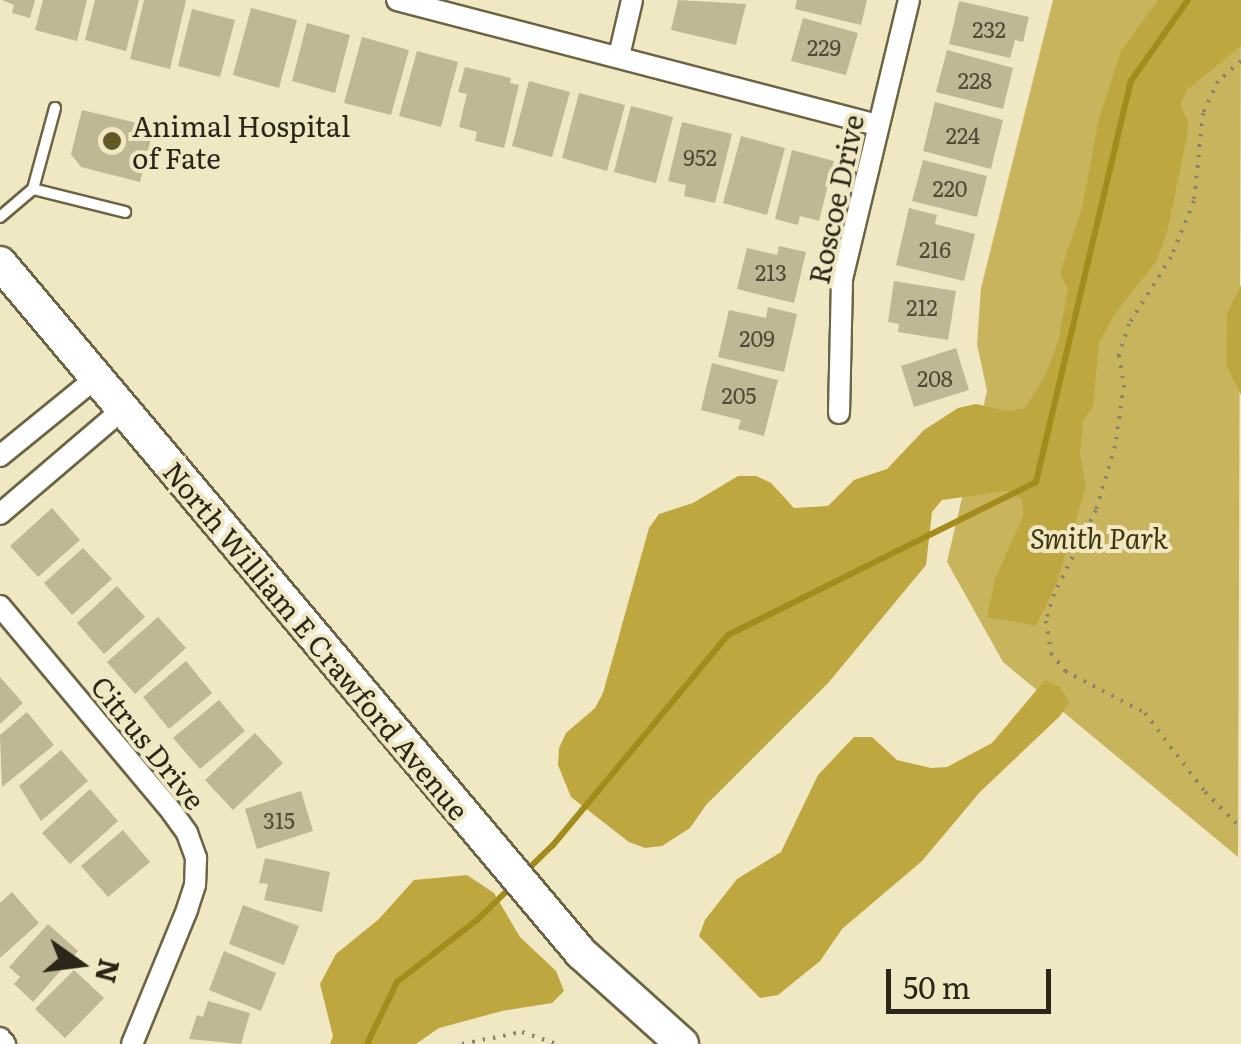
<!DOCTYPE html>
<html>
<head>
<meta charset="utf-8">
<style>
  body { margin:0 }
  #map { position:relative; width:1241px; height:1044px; overflow:hidden; background:#f0e7c3; font-family:Literata,serif }
  div>[style] { position:absolute }
  [style*='--x'] { left:calc(var(--x)*1px); top:calc(var(--y)*1px); width:calc(var(--w)*1px); rotate:calc(var(--a)*1deg) }
  .green>* { inset:0; background:#c9b45e }
  .forest>* { inset:0; background:#bfa740 }
  .stream>* { height:6px; margin:-3px; padding:0 3px; transform-origin:3px; border-radius:3px; background:#a38b1c }
  .building>* { inset:0; background:#c0b794 }
  .path>* { height:4px; margin-top:-2px; transform-origin:0; background:repeating-linear-gradient(90deg,#89836b 0 2.5px,transparent 0 10.5px) }
  .roads { filter:drop-shadow(2px 0 #6c6444) drop-shadow(-2px 0 #6c6444) drop-shadow(0 2px #6c6444) drop-shadow(0 -2px #6c6444) }
  .service>* { height:10px; margin:-5px; padding:0 5px; transform-origin:5px; border-radius:5px; background:#fff }
  .minor>* { height:20px; margin:-10px; padding:0 10px; transform-origin:10px; border-radius:10px; background:#fff }
  .primary>* { height:32px; margin:-16px; padding:0 16px; transform-origin:16px; border-radius:16px; background:#fff }
  .dots>* { width:28px; height:28px; translate:-50% -50%; box-sizing:border-box; border:5px solid #f0e7c3; border-radius:50% }
  span { translate:-50% -50%; white-space:nowrap; text-align:center; line-height:1.15; -webkit-text-stroke:8px #f0e7c3; paint-order:stroke }
  .number-label { font-size:22px; color:#504a38 }
  .number-label span { -webkit-text-stroke-width:0 }
  .poi-label { font-size:28px; color:#2a2619 }
  .left { translate:0 -50%; text-align:left }
  .street-label { font-size:28px; color:#2a2619 }
  .park-label { font-size:28px; color:#403609; font-style:italic }
  .north { position:absolute; left:30px; top:914px; width:100px; height:100px; -webkit-text-stroke:8px #f0e7c3; paint-order:stroke; rotate:104deg; font-size:28px; font-weight:700; line-height:40px; text-align:center; color:#2a2619 }
  .north::after { content:''; display:block; margin:auto; width:35px; height:45px; background:#2a2619; clip-path:polygon(50% 0,100% 100%,50% 72%,0 100%) }
  .scale { position:absolute; left:886px; top:969px; width:165px; height:45px; box-sizing:border-box; border:5px solid #2a2619; border-top:0; padding-left:12px; font-size:30px; line-height:35px; white-space:nowrap; color:#2a2619; -webkit-text-stroke:8px #f0e7c3; paint-order:stroke }
</style>
</head>
<body>
<div id="map">
  <div class="green">
    <div style="clip-path:polygon(1053px 0,1241px 0,1238px 857px,1003px 662px,947px 562px,987px 391px,977px 344px,981px 288px)"></div>
  </div>
  <div class="forest">
    <div style="clip-path:polygon(1158px 0,1241px 0,1241px 46px,1187px 90px,1180px 105px,1188px 121px,1187px 137px,1167px 232px,1156px 262px,1114px 315px,1099px 343px,1093px 407px,1083px 421px,1080px 455px,1086px 487px,1057px 582px,1036px 626px,987px 617px,995px 579px,1023px 516px,1022px 499px,1007px 491px,942px 500px,932px 512px,926px 565px,829px 682px,706px 805px,690px 828px,662px 846px,645px 848px,629px 842px,571px 797px,558px 765px,559px 748px,566px 733px,595px 708px,603px 693px,649px 528px,659px 514px,693px 503px,738px 476px,756px 476px,771px 483px,794px 508px,828px 506px,854px 480px,887px 469px,924px 430px,958px 408px,976px 404px,1008px 411px,1025px 408px,1045px 376px,1058px 342px,1068px 289px,1060px 273px,1082px 208px,1099px 118px,1121px 51px)"></div>
    <div style="clip-path:polygon(1241px 285px,1241px 395px,1226px 365px,1227px 313px)"></div>
    <div style="clip-path:polygon(1045px 680px,1060px 687px,1069px 702px,1060px 716px,980px 792px,922px 861px,842px 929px,820px 961px,778px 995px,760px 998px,699px 936px,705px 920px,737px 879px,781px 852px,818px 775px,854px 737px,872px 737px,897px 760px,931px 768px,947px 767px,992px 743px)"></div>
    <div style="clip-path:polygon(467px 875px,494px 893px,520px 937px,556px 971px,564px 991px,552px 1003px,502px 1011px,439px 1028px,416px 1044px,330px 1044px,333px 1036px,320px 984px,336px 954px,379px 919px,414px 880px)"></div>
  </div>
  <div class="stream">
    <div style="--x:524;--y:873;--w:40;--a:-44"></div>
    <div style="--x:553;--y:845;--w:273;--a:-50.2"></div>
    <div style="--x:728;--y:635;--w:344;--a:-26.4"></div>
    <div style="--x:1036;--y:482;--w:412;--a:-76.7"></div>
    <div style="--x:1131;--y:81;--w:99;--a:-54.9"></div>
    <div style="--x:367;--y:1044;--w:69;--a:-64.2"></div>
    <div style="--x:397;--y:982;--w:101;--a:-37.8"></div>
    <div style="--x:477;--y:920;--w:49;--a:-44.2"></div>
  </div>
  <div class="building">
    <div style="clip-path:polygon(2px 0,35px 0,30px 18px,12px 13px,14px 5px)"></div>
    <div style="clip-path:polygon(43px 0,87px 0,77px 41px,35px 30px)"></div>
    <div style="clip-path:polygon(95px 0,139px 0,126px 51px,85px 40px)"></div>
    <div style="clip-path:polygon(144px 0,186px 0,170px 69px,130px 59px)"></div>
    <div style="clip-path:polygon(678px 0,746px 4px,736px 45px,671px 30px)"></div>
    <div style="clip-path:polygon(797px 0,867px 0,861px 25px,795px 9px)"></div>
    <div style="clip-path:polygon(959px 1px,1029px 17px,1023px 42px,1015px 40px,1010px 58px,949px 44px)"></div>
    <div style="clip-path:polygon(251px 8px,297px 20px,279px 88px,233px 75px)"></div>
    <div style="clip-path:polygon(192px 9px,235px 20px,220px 77px,178px 66px)"></div>
    <div style="clip-path:polygon(803px 18px,858px 33px,846px 75px,791px 61px)"></div>
    <div style="clip-path:polygon(307px 23px,350px 35px,335px 93px,292px 81px)"></div>
    <div style="clip-path:polygon(362px 37px,409px 50px,391px 115px,344px 103px)"></div>
    <div style="clip-path:polygon(947px 50px,1013px 68px,1003px 109px,936px 92px)"></div>
    <div style="clip-path:polygon(417px 51px,458px 62px,441px 127px,399px 116px)"></div>
    <div style="clip-path:polygon(465px 67px,511px 78px,510px 83px,519px 85px,504px 148px,475px 141px,477px 132px,459px 127px,467px 94px,458px 92px)"></div>
    <div style="clip-path:polygon(529px 81px,570px 92px,552px 157px,512px 146px)"></div>
    <div style="clip-path:polygon(579px 93px,625px 105px,607px 171px,562px 158px)"></div>
    <div style="clip-path:polygon(935px 102px,1003px 120px,991px 169px,923px 151px)"></div>
    <div style="clip-path:polygon(631px 106px,673px 117px,656px 183px,614px 172px)"></div>
    <div style="clip-path:polygon(82px 110px,154px 127px,140px 182px,81px 167px,71px 154px)"></div>
    <div style="clip-path:polygon(682px 122px,732px 134px,715px 203px,684px 196px,686px 185px,668px 181px)"></div>
    <div style="clip-path:polygon(741px 136px,785px 148px,767px 215px,723px 203px)"></div>
    <div style="clip-path:polygon(792px 150px,834px 161px,819px 221px,800px 216px,798px 225px,775px 219px)"></div>
    <div style="clip-path:polygon(923px 160px,987px 176px,977px 217px,912px 201px)"></div>
    <div style="clip-path:polygon(909px 208px,937px 215px,935px 224px,975px 234px,964px 281px,896px 265px)"></div>
    <div style="clip-path:polygon(779px 246px,806px 252px,794px 303px,737px 289px,747px 248px,777px 255px)"></div>
    <div style="clip-path:polygon(894px 281px,956px 291px,948px 340px,898px 332px,899px 324px,888px 322px)"></div>
    <div style="clip-path:polygon(768px 307px,797px 314px,784px 372px,718px 357px,729px 310px,766px 318px)"></div>
    <div style="clip-path:polygon(956px 348px,969px 390px,914px 407px,901px 366px)"></div>
    <div style="clip-path:polygon(712px 363px,778px 380px,764px 436px,738px 429px,741px 420px,701px 410px)"></div>
    <div style="clip-path:polygon(52px 508px,80px 540px,38px 577px,10px 546px)"></div>
    <div style="clip-path:polygon(83px 548px,112px 579px,72px 615px,44px 583px)"></div>
    <div style="clip-path:polygon(117px 586px,145px 617px,104px 654px,77px 623px)"></div>
    <div style="clip-path:polygon(158px 617px,186px 648px,135px 694px,107px 662px)"></div>
    <div style="clip-path:polygon(186px 661px,212px 693px,169px 729px,143px 697px)"></div>
    <div style="clip-path:polygon(0 677px,23px 703px,0 724px)"></div>
    <div style="clip-path:polygon(219px 700px,245px 731px,200px 769px,173px 738px)"></div>
    <div style="clip-path:polygon(27px 712px,54px 745px,2px 787px,0 735px)"></div>
    <div style="clip-path:polygon(255px 733px,283px 763px,233px 810px,205px 780px)"></div>
    <div style="clip-path:polygon(61px 750px,88px 781px,41px 821px,19px 786px)"></div>
    <div style="clip-path:polygon(90px 789px,118px 821px,70px 864px,42px 833px)"></div>
    <div style="clip-path:polygon(301px 791px,313px 831px,257px 849px,245px 809px)"></div>
    <div style="clip-path:polygon(123px 830px,150px 862px,108px 897px,81px 866px)"></div>
    <div style="clip-path:polygon(265px 858px,330px 872px,322px 912px,264px 900px,268px 884px,259px 883px)"></div>
    <div style="clip-path:polygon(12px 892px,39px 923px,0 958px,0 903px)"></div>
    <div style="clip-path:polygon(243px 905px,299px 926px,284px 965px,229px 944px)"></div>
    <div style="clip-path:polygon(48px 924px,78px 951px,33px 1002px,14px 984px,20px 977px,9px 967px)"></div>
    <div style="clip-path:polygon(224px 951px,276px 973px,261px 1011px,209px 990px)"></div>
    <div style="clip-path:polygon(74px 970px,104px 998px,65px 1038px,35px 1009px)"></div>
    <div style="clip-path:polygon(208px 1001px,250px 1013px,241px 1044px,189px 1039px,197px 1015px,203px 1017px)"></div>
  </div>
  <div class="path">
    <div style="--x:1241;--y:61;--w:30;--a:139"></div>
    <div style="--x:1218;--y:81;--w:35;--a:115"></div>
    <div style="--x:1203;--y:113;--w:88;--a:95.8"></div>
    <div style="--x:1194;--y:201;--w:61;--a:112.3"></div>
    <div style="--x:1171;--y:257;--w:79;--a:122.1"></div>
    <div style="--x:1129;--y:324;--w:33;--a:108"></div>
    <div style="--x:1119;--y:355;--w:30;--a:81"></div>
    <div style="--x:1124;--y:385;--w:62;--a:98.4"></div>
    <div style="--x:1115;--y:446;--w:67;--a:106.5"></div>
    <div style="--x:1096;--y:510;--w:94;--a:116.6"></div>
    <div style="--x:1054;--y:594;--w:28;--a:107"></div>
    <div style="--x:1046;--y:621;--w:32;--a:81"></div>
    <div style="--x:1051;--y:653;--w:23;--a:52"></div>
    <div style="--x:1065;--y:671;--w:90;--a:27.7"></div>
    <div style="--x:1145;--y:713;--w:99;--a:52.8"></div>
    <div style="--x:1205;--y:792;--w:51;--a:45"></div>
    <div style="--x:462;--y:1044;--w:61;--a:-11.3"></div>
    <div style="--x:522;--y:1032;--w:37;--a:19"></div>
  </div>
  <div class="roads">
    <div class="service">
      <div style="--x:33;--y:189;--w:84;--a:-74.8"></div>
      <div style="--x:0;--y:217;--w:43;--a:-40.3"></div>
      <div style="--x:33;--y:189;--w:95;--a:14"></div>
    </div>
    <div class="minor">
      <div style="--x:397;--y:0;--w:497;--a:14.6"></div>
      <div style="--x:619;--y:56;--w:57;--a:-76.9"></div>
      <div style="--x:839;--y:413;--w:134;--a:-88.7"></div>
      <div style="--x:842;--y:279;--w:287;--a:-76.5"></div>
      <div style="--x:0;--y:456;--w:124;--a:-39.1"></div>
      <div style="--x:0;--y:514;--w:162;--a:-40.5"></div>
      <div style="--x:0;--y:606;--w:268;--a:50.1"></div>
      <div style="--x:172;--y:812;--w:26;--a:54"></div>
      <div style="--x:187;--y:833;--w:27;--a:70"></div>
      <div style="--x:196;--y:858;--w:27;--a:92"></div>
      <div style="--x:195;--y:885;--w:26;--a:108"></div>
      <div style="--x:187;--y:910;--w:145;--a:112.3"></div>
      <div style="--x:0;--y:1038;--w:8;--a:50"></div>
    </div>
    <div class="primary">
      <div style="--x:0;--y:263;--w:902;--a:49.9"></div>
      <div style="--x:581;--y:953;--w:136;--a:42"></div>
    </div>
  </div>
  <div class="dots">
    <div style="left:112px;top:141px;background:#645825"></div>
  </div>
  <div class="number-label">
    <span style="left:989px;top:29px">232</span>
    <span style="left:824px;top:47px">229</span>
    <span style="left:975px;top:80px">228</span>
    <span style="left:963px;top:135px">224</span>
    <span style="left:700px;top:157px">952</span>
    <span style="left:950px;top:188px">220</span>
    <span style="left:935px;top:249px">216</span>
    <span style="left:771px;top:272px">213</span>
    <span style="left:922px;top:307px">212</span>
    <span style="left:757px;top:338px">209</span>
    <span style="left:935px;top:378px">208</span>
    <span style="left:739px;top:395px">205</span>
    <span style="left:279px;top:820px">315</span>
  </div>
  <div class="poi-label">
    <span class="left" style="left:132px;top:141px">Animal Hospital<br>of Fate</span>
  </div>
  <div class="street-label">
    <span style="left:835px;top:199px;rotate:-78deg">Roscoe Drive</span>
    <span style="left:317px;top:640px;rotate:50deg">North William E Crawford Avenue</span>
    <span style="left:149px;top:742px;rotate:51deg">Citrus Drive</span>
  </div>
  <div class="park-label">
    <span style="left:1099px;top:537px">Smith Park</span>
  </div>
  <div class="north">N</div>
  <div class="scale">50 m</div>
</div>
</body>
</html>
